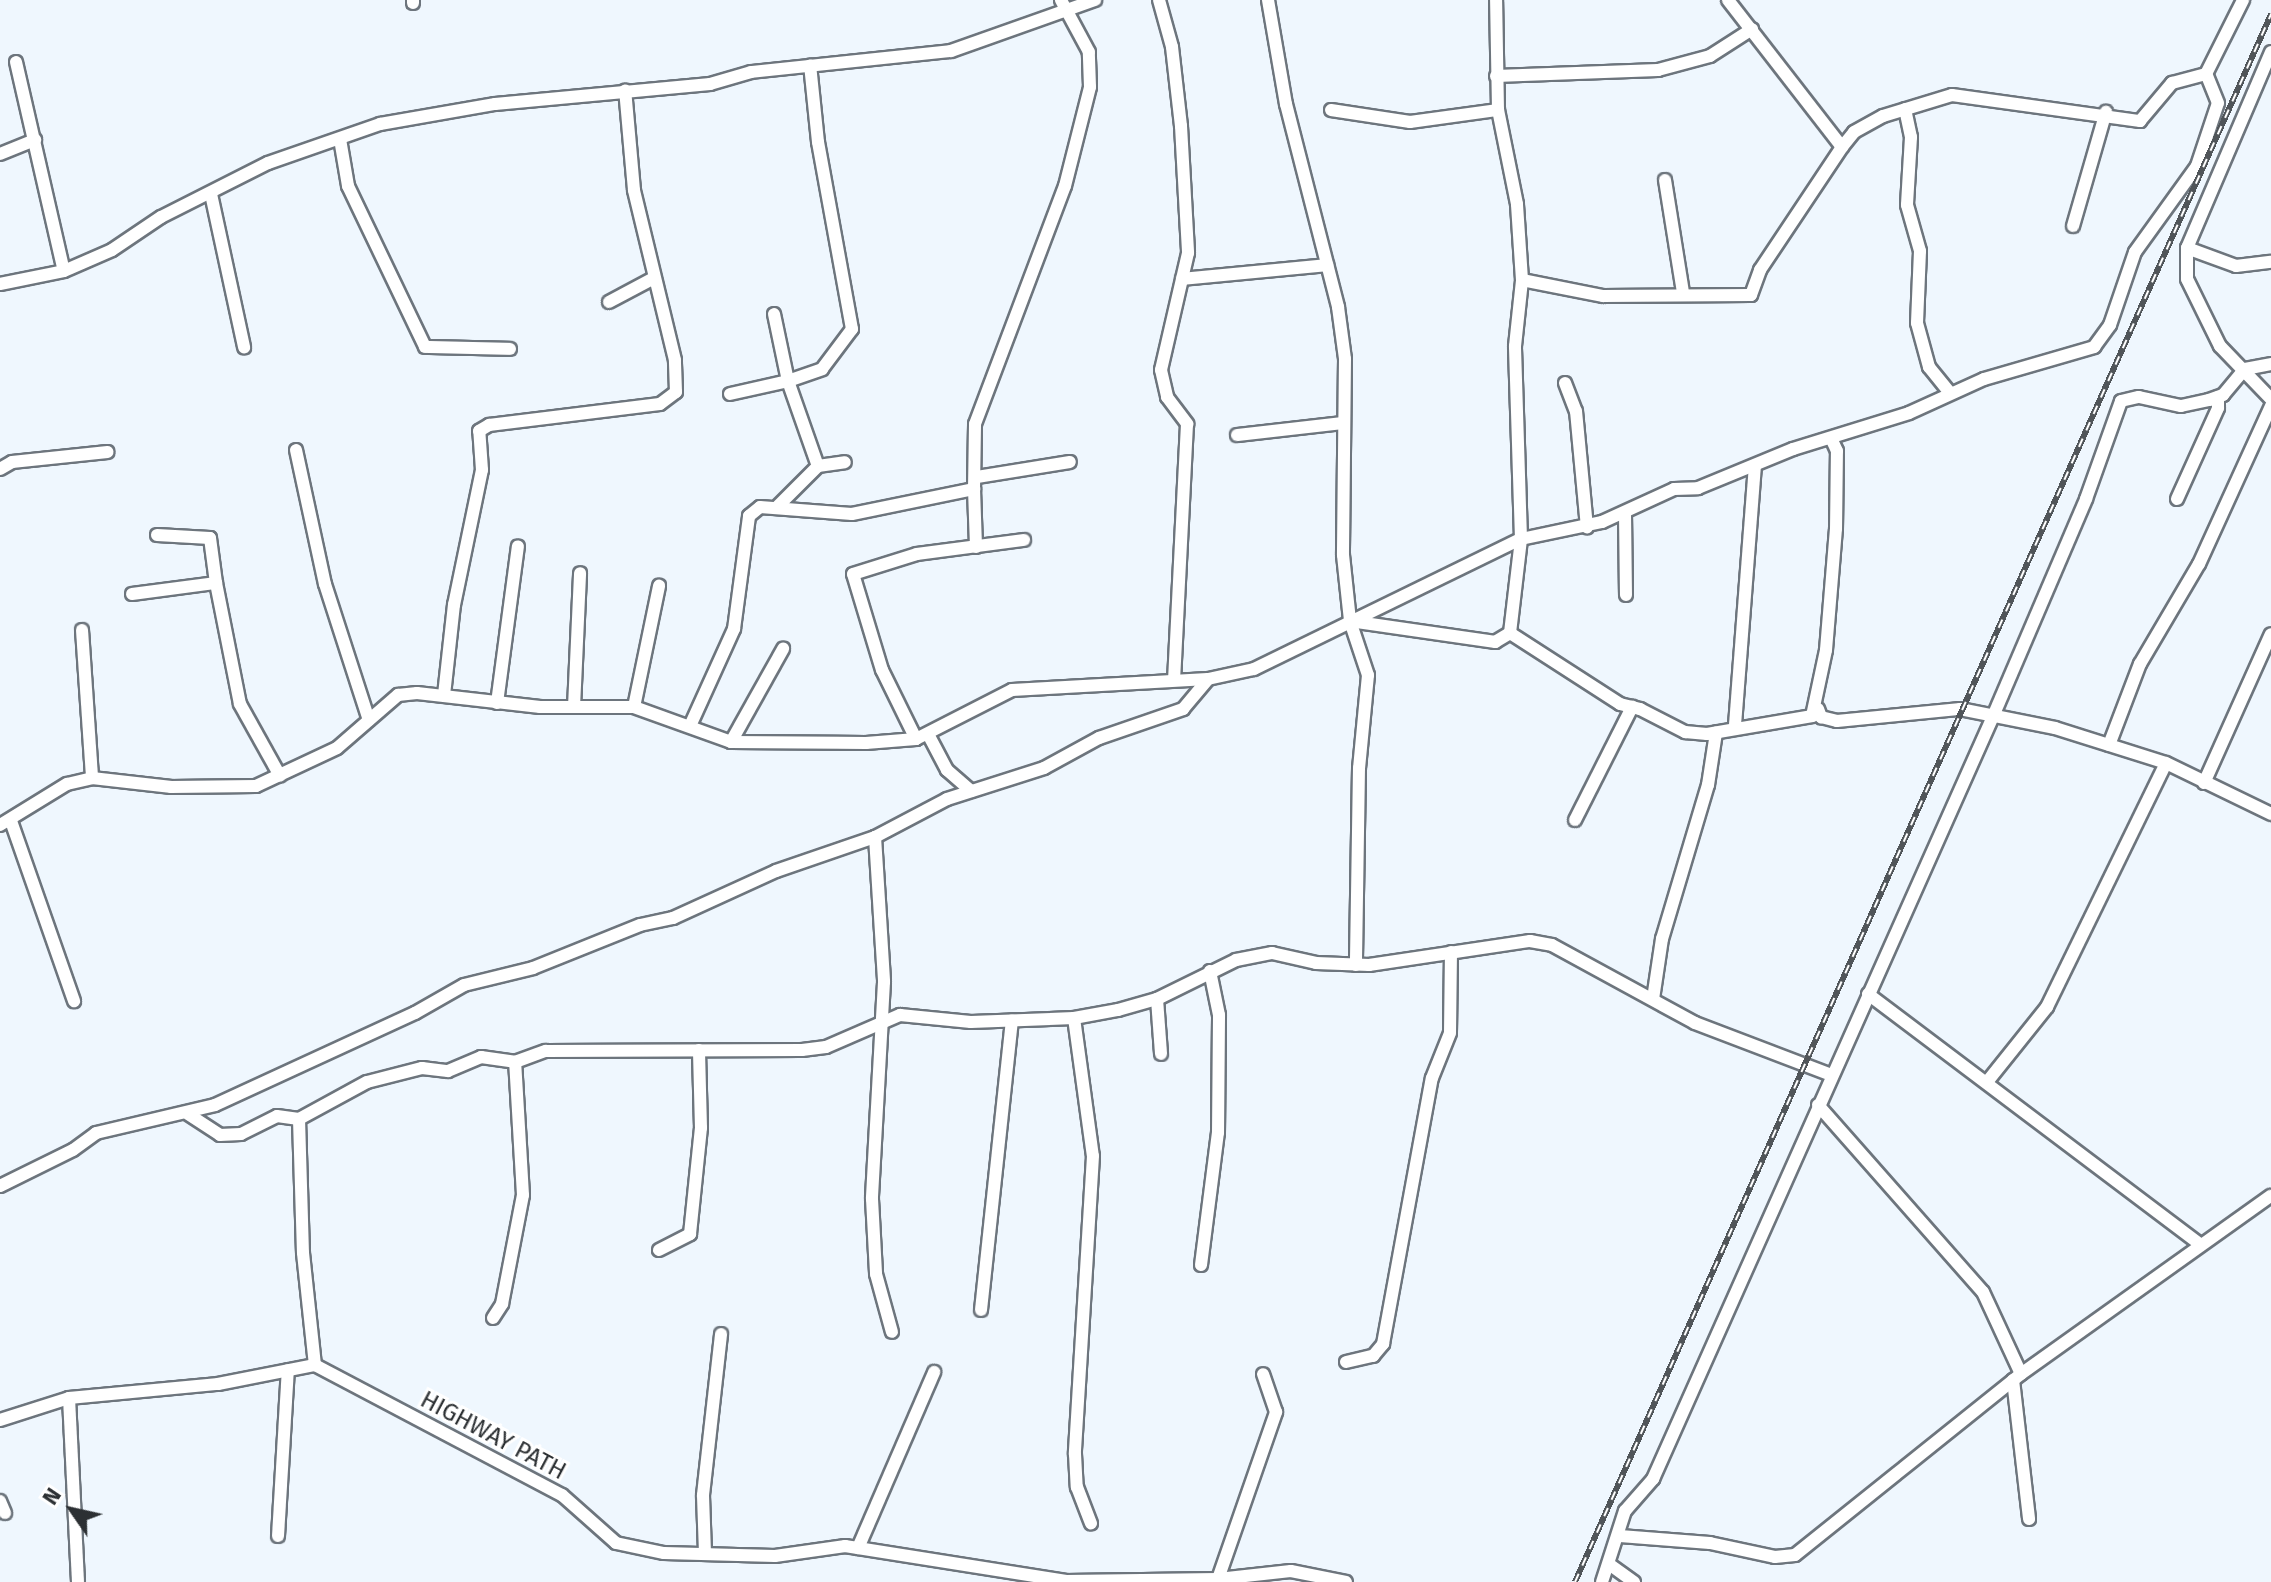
<!DOCTYPE html>
<html>
<head>
<meta charset="utf-8">
<style>
  body { margin:0 }
  #map { position:relative; width:2271px; height:1582px; overflow:hidden; background:#eff7fe; font-family:"Fira Sans",sans-serif }
  div>[style] { position:absolute }
  [style*='--x'] { left:calc(var(--x)*1px); top:calc(var(--y)*1px); width:calc(var(--w)*1px); rotate:calc(var(--a)*1deg) }
  .roads { filter:drop-shadow(2px 0 #6d757d) drop-shadow(-2px 0 #6d757d) drop-shadow(0 2px #6d757d) drop-shadow(0 -2px #6d757d) }
  .minor>* { height:12px; margin:-6px; padding:0 6px; transform-origin:6px; border-radius:6px; background:#fff }
  .rail>* { height:6px; margin-top:-3px; transform-origin:0; background:repeating-linear-gradient(90deg,#fff 0 9px,#505559 0 18px); box-sizing:border-box; border-block:2px solid #505559 }
  span { translate:-50% -50%; white-space:nowrap; text-align:center; line-height:1.15; -webkit-text-stroke:6px #fff; paint-order:stroke }
  .street-label { font-size:24px; color:#2c3033 }
  .north { position:absolute; left:32px; top:1470px; width:80px; height:80px; -webkit-text-stroke:6px #fff; paint-order:stroke; rotate:304deg; font-size:22px; font-weight:700; line-height:32px; text-align:center; color:#2c3033 }
  .north::after { content:''; display:block; margin:auto; width:28px; height:36px; background:#2c3033; clip-path:polygon(50% 0,100% 100%,50% 72%,0 100%) }
</style>
</head>
<body>
<div id="map">
  <div class="roads">
    <div class="minor">
      <div style="--x:413;--y:0;--w:3;--a:90"></div>
      <div style="--x:1159;--y:0;--w:49;--a:74.5"></div>
      <div style="--x:1172;--y:47;--w:80;--a:83.5"></div>
      <div style="--x:1181;--y:126;--w:127;--a:86.8"></div>
      <div style="--x:1188;--y:253;--w:120;--a:103"></div>
      <div style="--x:1161;--y:370;--w:28;--a:77"></div>
      <div style="--x:1167;--y:397;--w:34;--a:53"></div>
      <div style="--x:1187;--y:424;--w:256;--a:92.9"></div>
      <div style="--x:1268;--y:0;--w:106;--a:80.2"></div>
      <div style="--x:1286;--y:104;--w:210;--a:75.6"></div>
      <div style="--x:1338;--y:307;--w:52;--a:82.3"></div>
      <div style="--x:1345;--y:359;--w:196;--a:90.6"></div>
      <div style="--x:1343;--y:555;--w:66;--a:83.9"></div>
      <div style="--x:1350;--y:621;--w:57;--a:71.6"></div>
      <div style="--x:1368;--y:675;--w:93;--a:95.5"></div>
      <div style="--x:1359;--y:768;--w:197;--a:90.9"></div>
      <div style="--x:1728;--y:0;--w:186;--a:52.2"></div>
      <div style="--x:2271;--y:52;--w:213;--a:113.2"></div>
      <div style="--x:2187;--y:248;--w:31;--a:90"></div>
      <div style="--x:2187;--y:279;--w:75;--a:63.8"></div>
      <div style="--x:2220;--y:346;--w:74;--a:46.1"></div>
      <div style="--x:16;--y:62;--w:214;--a:77.1"></div>
      <div style="--x:1496;--y:76;--w:162;--a:-2.1"></div>
      <div style="--x:1658;--y:70;--w:54;--a:-15.1"></div>
      <div style="--x:1710;--y:56;--w:50;--a:-32.7"></div>
      <div style="--x:1905;--y:109;--w:29;--a:78"></div>
      <div style="--x:1911;--y:137;--w:68;--a:93.4"></div>
      <div style="--x:1907;--y:205;--w:48;--a:74.2"></div>
      <div style="--x:1920;--y:251;--w:72;--a:92.4"></div>
      <div style="--x:1917;--y:323;--w:46;--a:74.7"></div>
      <div style="--x:1929;--y:367;--w:33;--a:51"></div>
      <div style="--x:1331;--y:110;--w:80;--a:8.6"></div>
      <div style="--x:1410;--y:122;--w:89;--a:-7.8"></div>
      <div style="--x:340;--y:139;--w:48;--a:80.3"></div>
      <div style="--x:348;--y:186;--w:178;--a:64.4"></div>
      <div style="--x:425;--y:347;--w:85;--a:1.3"></div>
      <div style="--x:0;--y:154;--w:38;--a:-22"></div>
      <div style="--x:1665;--y:180;--w:114;--a:80.9"></div>
      <div style="--x:211;--y:194;--w:157;--a:77.8"></div>
      <div style="--x:2073;--y:226;--w:119;--a:-73.9"></div>
      <div style="--x:2187;--y:248;--w:52;--a:20.2"></div>
      <div style="--x:2236;--y:266;--w:35;--a:-7"></div>
      <div style="--x:1182;--y:279;--w:146;--a:-5.5"></div>
      <div style="--x:1522;--y:280;--w:83;--a:11.2"></div>
      <div style="--x:1603;--y:296;--w:148;--a:-0.4"></div>
      <div style="--x:1751;--y:295;--w:27;--a:-70"></div>
      <div style="--x:1760;--y:270;--w:148;--a:-56.3"></div>
      <div style="--x:1842;--y:147;--w:19;--a:-51"></div>
      <div style="--x:1854;--y:132;--w:33;--a:-29"></div>
      <div style="--x:1883;--y:116;--w:72;--a:-16.9"></div>
      <div style="--x:1952;--y:95;--w:190;--a:7.9"></div>
      <div style="--x:2140;--y:121;--w:50;--a:-49.9"></div>
      <div style="--x:2172;--y:83;--w:35;--a:-15"></div>
      <div style="--x:0;--y:284;--w:65;--a:-11.5"></div>
      <div style="--x:64;--y:271;--w:52;--a:-23.6"></div>
      <div style="--x:112;--y:250;--w:59;--a:-34"></div>
      <div style="--x:161;--y:217;--w:120;--a:-26.8"></div>
      <div style="--x:268;--y:163;--w:119;--a:-19.2"></div>
      <div style="--x:380;--y:124;--w:117;--a:-9.9"></div>
      <div style="--x:495;--y:104;--w:216;--a:-5.3"></div>
      <div style="--x:710;--y:84;--w:43;--a:-16.3"></div>
      <div style="--x:751;--y:72;--w:201;--a:-6"></div>
      <div style="--x:951;--y:51;--w:153;--a:-19.5"></div>
      <div style="--x:609;--y:302;--w:49;--a:-28.1"></div>
      <div style="--x:774;--y:314;--w:68;--a:78.2"></div>
      <div style="--x:788;--y:381;--w:36;--a:-19"></div>
      <div style="--x:822;--y:369;--w:50;--a:-53.1"></div>
      <div style="--x:852;--y:329;--w:190;--a:-100.3"></div>
      <div style="--x:818;--y:142;--w:77;--a:-95.9"></div>
      <div style="--x:1565;--y:383;--w:30;--a:69"></div>
      <div style="--x:1576;--y:411;--w:117;--a:84.6"></div>
      <div style="--x:730;--y:394;--w:59;--a:-12.6"></div>
      <div style="--x:788;--y:381;--w:90;--a:70.6"></div>
      <div style="--x:1237;--y:435;--w:107;--a:-6.5"></div>
      <div style="--x:296;--y:450;--w:137;--a:77.8"></div>
      <div style="--x:325;--y:584;--w:143;--a:72.1"></div>
      <div style="--x:0;--y:469;--w:14;--a:-30"></div>
      <div style="--x:12;--y:462;--w:96;--a:-6"></div>
      <div style="--x:977;--y:477;--w:94;--a:-9.2"></div>
      <div style="--x:974;--y:489;--w:58;--a:88"></div>
      <div style="--x:2177;--y:499;--w:100;--a:-65.7"></div>
      <div style="--x:2218;--y:408;--w:11;--a:-90"></div>
      <div style="--x:778;--y:506;--w:57;--a:-45"></div>
      <div style="--x:818;--y:466;--w:27;--a:-8"></div>
      <div style="--x:1625;--y:514;--w:81;--a:89.3"></div>
      <div style="--x:157;--y:535;--w:53;--a:3.2"></div>
      <div style="--x:210;--y:538;--w:45;--a:82.4"></div>
      <div style="--x:132;--y:594;--w:85;--a:-7.5"></div>
      <div style="--x:216;--y:583;--w:123;--a:78.8"></div>
      <div style="--x:240;--y:704;--w:82;--a:60.9"></div>
      <div style="--x:1350;--y:621;--w:147;--a:8.2"></div>
      <div style="--x:1495;--y:642;--w:17;--a:-31"></div>
      <div style="--x:1510;--y:633;--w:95;--a:-83.3"></div>
      <div style="--x:1521;--y:539;--w:193;--a:-91.8"></div>
      <div style="--x:1515;--y:346;--w:66;--a:-83.9"></div>
      <div style="--x:1522;--y:280;--w:76;--a:-93.8"></div>
      <div style="--x:1517;--y:204;--w:96;--a:-101.4"></div>
      <div style="--x:1498;--y:110;--w:110;--a:-91"></div>
      <div style="--x:82;--y:630;--w:148;--a:86.1"></div>
      <div style="--x:1510;--y:633;--w:131;--a:32.8"></div>
      <div style="--x:1620;--y:704;--w:21;--a:14"></div>
      <div style="--x:1640;--y:709;--w:51;--a:27.1"></div>
      <div style="--x:1685;--y:732;--w:22;--a:5"></div>
      <div style="--x:1707;--y:734;--w:107;--a:-9.7"></div>
      <div style="--x:1812;--y:716;--w:67;--a:-78"></div>
      <div style="--x:1826;--y:650;--w:121;--a:-85.3"></div>
      <div style="--x:1836;--y:529;--w:78;--a:-89.3"></div>
      <div style="--x:1837;--y:451;--w:14;--a:-115"></div>
      <div style="--x:444;--y:695;--w:91;--a:-83.7"></div>
      <div style="--x:454;--y:605;--w:138;--a:-78.3"></div>
      <div style="--x:482;--y:470;--w:39;--a:-94"></div>
      <div style="--x:479;--y:431;--w:12;--a:-31"></div>
      <div style="--x:489;--y:425;--w:172;--a:-7"></div>
      <div style="--x:660;--y:404;--w:20;--a:-37"></div>
      <div style="--x:676;--y:392;--w:32;--a:-92"></div>
      <div style="--x:675;--y:360;--w:175;--a:-103.6"></div>
      <div style="--x:634;--y:190;--w:100;--a:-95.1"></div>
      <div style="--x:497;--y:703;--w:158;--a:-82.4"></div>
      <div style="--x:574;--y:707;--w:134;--a:-87.4"></div>
      <div style="--x:634;--y:707;--w:124;--a:-78.3"></div>
      <div style="--x:1818;--y:709;--w:9;--a:69"></div>
      <div style="--x:1821;--y:717;--w:16;--a:14"></div>
      <div style="--x:1837;--y:721;--w:124;--a:-5.6"></div>
      <div style="--x:1960;--y:709;--w:97;--a:11.3"></div>
      <div style="--x:2055;--y:728;--w:116;--a:17.5"></div>
      <div style="--x:2166;--y:763;--w:117;--a:25.9"></div>
      <div style="--x:1735;--y:725;--w:260;--a:-85.6"></div>
      <div style="--x:690;--y:726;--w:107;--a:-65.6"></div>
      <div style="--x:734;--y:629;--w:114;--a:-82.4"></div>
      <div style="--x:749;--y:516;--w:14;--a:-39"></div>
      <div style="--x:760;--y:507;--w:92;--a:4.4"></div>
      <div style="--x:852;--y:514;--w:125;--a:-11.6"></div>
      <div style="--x:974;--y:489;--w:65;--a:-89.1"></div>
      <div style="--x:975;--y:424;--w:254;--a:-69.3"></div>
      <div style="--x:1065;--y:186;--w:102;--a:-75.8"></div>
      <div style="--x:1090;--y:87;--w:35;--a:-92"></div>
      <div style="--x:1089;--y:52;--w:59;--a:-118.3"></div>
      <div style="--x:928;--y:734;--w:41;--a:62.2"></div>
      <div style="--x:947;--y:770;--w:32;--a:41"></div>
      <div style="--x:916;--y:739;--w:77;--a:-116.2"></div>
      <div style="--x:882;--y:670;--w:100;--a:-106.8"></div>
      <div style="--x:853;--y:574;--w:67;--a:-17.4"></div>
      <div style="--x:917;--y:554;--w:108;--a:-7.5"></div>
      <div style="--x:731;--y:742;--w:107;--a:-60.8"></div>
      <div style="--x:2109;--y:745;--w:87;--a:-69.1"></div>
      <div style="--x:2140;--y:664;--w:116;--a:-59.5"></div>
      <div style="--x:2199;--y:564;--w:174;--a:-65.5"></div>
      <div style="--x:2204;--y:783;--w:163;--a:-65.8"></div>
      <div style="--x:1575;--y:820;--w:127;--a:-63.2"></div>
      <div style="--x:11;--y:821;--w:191;--a:70.7"></div>
      <div style="--x:0;--y:825;--w:79;--a:-31.5"></div>
      <div style="--x:67;--y:784;--w:26;--a:-13"></div>
      <div style="--x:92;--y:778;--w:80;--a:6.5"></div>
      <div style="--x:171;--y:787;--w:85;--a:-0.7"></div>
      <div style="--x:256;--y:786;--w:89;--a:-25.1"></div>
      <div style="--x:337;--y:748;--w:81;--a:-41"></div>
      <div style="--x:398;--y:695;--w:19;--a:-6"></div>
      <div style="--x:417;--y:693;--w:124;--a:6.5"></div>
      <div style="--x:540;--y:707;--w:94;--a:0"></div>
      <div style="--x:634;--y:707;--w:103;--a:19.8"></div>
      <div style="--x:731;--y:742;--w:135;--a:0.4"></div>
      <div style="--x:866;--y:743;--w:50;--a:-4.6"></div>
      <div style="--x:916;--y:739;--w:108;--a:-27"></div>
      <div style="--x:1012;--y:690;--w:196;--a:-3.2"></div>
      <div style="--x:1208;--y:679;--w:47;--a:-12.3"></div>
      <div style="--x:1254;--y:669;--w:297;--a:-26"></div>
      <div style="--x:1521;--y:539;--w:83;--a:-11.9"></div>
      <div style="--x:1602;--y:522;--w:79;--a:-24.6"></div>
      <div style="--x:1674;--y:489;--w:24;--a:-2"></div>
      <div style="--x:1698;--y:488;--w:103;--a:-22.3"></div>
      <div style="--x:1793;--y:449;--w:121;--a:-17.2"></div>
      <div style="--x:1909;--y:413;--w:82;--a:-24.4"></div>
      <div style="--x:1984;--y:379;--w:115;--a:-16.2"></div>
      <div style="--x:2094;--y:347;--w:27;--a:-54"></div>
      <div style="--x:2110;--y:325;--w:77;--a:-71.1"></div>
      <div style="--x:2135;--y:252;--w:106;--a:-54.2"></div>
      <div style="--x:2197;--y:166;--w:66;--a:-71.6"></div>
      <div style="--x:2218;--y:103;--w:31;--a:-112"></div>
      <div style="--x:2206;--y:74;--w:83;--a:-63.4"></div>
      <div style="--x:875;--y:837;--w:145;--a:86.4"></div>
      <div style="--x:884;--y:982;--w:217;--a:93.2"></div>
      <div style="--x:872;--y:1199;--w:75;--a:86.9"></div>
      <div style="--x:876;--y:1274;--w:60;--a:74.6"></div>
      <div style="--x:1868;--y:994;--w:417;--a:37"></div>
      <div style="--x:1157;--y:999;--w:55;--a:85.8"></div>
      <div style="--x:1653;--y:999;--w:61;--a:-81.5"></div>
      <div style="--x:1662;--y:939;--w:161;--a:-73.4"></div>
      <div style="--x:1708;--y:785;--w:53;--a:-81.3"></div>
      <div style="--x:1074;--y:1018;--w:139;--a:82.2"></div>
      <div style="--x:1093;--y:1156;--w:299;--a:93.5"></div>
      <div style="--x:1075;--y:1454;--w:33;--a:87"></div>
      <div style="--x:1077;--y:1487;--w:39;--a:69"></div>
      <div style="--x:1987;--y:1082;--w:96;--a:-51.3"></div>
      <div style="--x:2047;--y:1007;--w:271;--a:-64"></div>
      <div style="--x:1818;--y:1105;--w:249;--a:48.6"></div>
      <div style="--x:1983;--y:1292;--w:90;--a:65.1"></div>
      <div style="--x:188;--y:1114;--w:38;--a:33"></div>
      <div style="--x:220;--y:1135;--w:21;--a:-3"></div>
      <div style="--x:241;--y:1134;--w:40;--a:-26.6"></div>
      <div style="--x:277;--y:1116;--w:22;--a:8"></div>
      <div style="--x:299;--y:1119;--w:77;--a:-28.6"></div>
      <div style="--x:367;--y:1082;--w:57;--a:-14.3"></div>
      <div style="--x:422;--y:1068;--w:26;--a:7"></div>
      <div style="--x:448;--y:1071;--w:36;--a:-23"></div>
      <div style="--x:481;--y:1057;--w:34;--a:8"></div>
      <div style="--x:515;--y:1062;--w:33;--a:-20"></div>
      <div style="--x:546;--y:1051;--w:256;--a:-0.2"></div>
      <div style="--x:802;--y:1050;--w:24;--a:-7"></div>
      <div style="--x:826;--y:1047;--w:81;--a:-23.4"></div>
      <div style="--x:900;--y:1015;--w:71;--a:5.6"></div>
      <div style="--x:971;--y:1022;--w:103;--a:-2.2"></div>
      <div style="--x:1074;--y:1018;--w:45;--a:-10.3"></div>
      <div style="--x:1118;--y:1010;--w:41;--a:-15.8"></div>
      <div style="--x:1157;--y:999;--w:88;--a:-26.3"></div>
      <div style="--x:1236;--y:960;--w:37;--a:-11"></div>
      <div style="--x:1272;--y:953;--w:45;--a:12.8"></div>
      <div style="--x:1316;--y:963;--w:53;--a:2.2"></div>
      <div style="--x:1369;--y:965;--w:163;--a:-8.5"></div>
      <div style="--x:1530;--y:941;--w:22;--a:10"></div>
      <div style="--x:1552;--y:945;--w:163;--a:28.6"></div>
      <div style="--x:1695;--y:1023;--w:146;--a:20.9"></div>
      <div style="--x:299;--y:1119;--w:134;--a:88.3"></div>
      <div style="--x:303;--y:1253;--w:113;--a:83.9"></div>
      <div style="--x:0;--y:1186;--w:81;--a:-26.3"></div>
      <div style="--x:73;--y:1150;--w:29;--a:-36"></div>
      <div style="--x:96;--y:1133;--w:122;--a:-13.2"></div>
      <div style="--x:215;--y:1105;--w:220;--a:-24.7"></div>
      <div style="--x:415;--y:1013;--w:56;--a:-29.7"></div>
      <div style="--x:464;--y:985;--w:71;--a:-13.8"></div>
      <div style="--x:533;--y:968;--w:115;--a:-21.9"></div>
      <div style="--x:640;--y:925;--w:34;--a:-12"></div>
      <div style="--x:673;--y:918;--w:113;--a:-24.5"></div>
      <div style="--x:776;--y:871;--w:105;--a:-19"></div>
      <div style="--x:875;--y:837;--w:81;--a:-27.8"></div>
      <div style="--x:947;--y:799;--w:102;--a:-17.7"></div>
      <div style="--x:1044;--y:768;--w:63;--a:-28.6"></div>
      <div style="--x:1099;--y:738;--w:89;--a:-19"></div>
      <div style="--x:1183;--y:709;--w:39;--a:-50"></div>
      <div style="--x:659;--y:1250;--w:35;--a:-27"></div>
      <div style="--x:690;--y:1234;--w:107;--a:-84.1"></div>
      <div style="--x:701;--y:1128;--w:78;--a:-91.5"></div>
      <div style="--x:1201;--y:1265;--w:133;--a:-82.7"></div>
      <div style="--x:1218;--y:1133;--w:118;--a:-89.5"></div>
      <div style="--x:1219;--y:1015;--w:45;--a:-101.6"></div>
      <div style="--x:981;--y:1310;--w:291;--a:-83.9"></div>
      <div style="--x:493;--y:1318;--w:17;--a:-57"></div>
      <div style="--x:502;--y:1304;--w:111;--a:-79.1"></div>
      <div style="--x:523;--y:1195;--w:133;--a:-93.4"></div>
      <div style="--x:1346;--y:1362;--w:28;--a:-13"></div>
      <div style="--x:1373;--y:1356;--w:16;--a:-50"></div>
      <div style="--x:1383;--y:1344;--w:270;--a:-79.6"></div>
      <div style="--x:1432;--y:1078;--w:48;--a:-68.2"></div>
      <div style="--x:1450;--y:1033;--w:81;--a:-89.3"></div>
      <div style="--x:2013;--y:1380;--w:140;--a:83.4"></div>
      <div style="--x:69;--y:1398;--w:184;--a:87.2"></div>
      <div style="--x:0;--y:1420;--w:72;--a:-17.7"></div>
      <div style="--x:69;--y:1398;--w:150;--a:-5.4"></div>
      <div style="--x:218;--y:1384;--w:99;--a:-11.1"></div>
      <div style="--x:315;--y:1365;--w:279;--a:27.8"></div>
      <div style="--x:562;--y:1495;--w:72;--a:41.6"></div>
      <div style="--x:616;--y:1543;--w:49;--a:11.8"></div>
      <div style="--x:664;--y:1553;--w:111;--a:1.5"></div>
      <div style="--x:775;--y:1556;--w:71;--a:-8.1"></div>
      <div style="--x:845;--y:1546;--w:224;--a:9"></div>
      <div style="--x:1066;--y:1581;--w:152;--a:-0.8"></div>
      <div style="--x:1218;--y:1579;--w:73;--a:-6.3"></div>
      <div style="--x:1291;--y:1571;--w:56;--a:11.3"></div>
      <div style="--x:0;--y:1501;--w:13;--a:67"></div>
      <div style="--x:278;--y:1536;--w:166;--a:-86.6"></div>
      <div style="--x:1620;--y:1536;--w:90;--a:4.4"></div>
      <div style="--x:1710;--y:1543;--w:66;--a:12.2"></div>
      <div style="--x:1775;--y:1557;--w:20;--a:-6"></div>
      <div style="--x:1795;--y:1555;--w:290;--a:-38.7"></div>
      <div style="--x:2021;--y:1374;--w:307;--a:-35.5"></div>
      <div style="--x:858;--y:1548;--w:192;--a:-66.6"></div>
      <div style="--x:705;--y:1553;--w:58;--a:-92"></div>
      <div style="--x:703;--y:1495;--w:162;--a:-83.6"></div>
      <div style="--x:1609;--y:1564;--w:31;--a:36"></div>
      <div style="--x:1218;--y:1579;--w:177;--a:-70.8"></div>
      <div style="--x:1276;--y:1412;--w:40;--a:-108.9"></div>
      <div style="--x:1602;--y:1582;--w:75;--a:-72.1"></div>
      <div style="--x:1625;--y:1511;--w:43;--a:-48.8"></div>
      <div style="--x:1653;--y:1479;--w:838;--a:-65.97"></div>
      <div style="--x:1994;--y:714;--w:234;--a:-66.8"></div>
      <div style="--x:2086;--y:499;--w:104;--a:-70.3"></div>
      <div style="--x:2121;--y:401;--w:18;--a:-13"></div>
      <div style="--x:2139;--y:397;--w:43;--a:12.1"></div>
      <div style="--x:2181;--y:406;--w:29;--a:-12"></div>
      <div style="--x:2209;--y:400;--w:15;--a:-20"></div>
      <div style="--x:2223;--y:395;--w:34;--a:-50"></div>
      <div style="--x:2245;--y:369;--w:26;--a:-11"></div>
    </div>
  </div>
  <div class="rail">
    <div style="--x:1575;--y:1582;--w:1716;--a:-66.06"></div>
  </div>
  <div class="street-label">
    <span style="left:493px;top:1436px;rotate:28deg">HIGHWAY PATH</span>
  </div>
  <div class="north">N</div>
</div>
</body>
</html>
